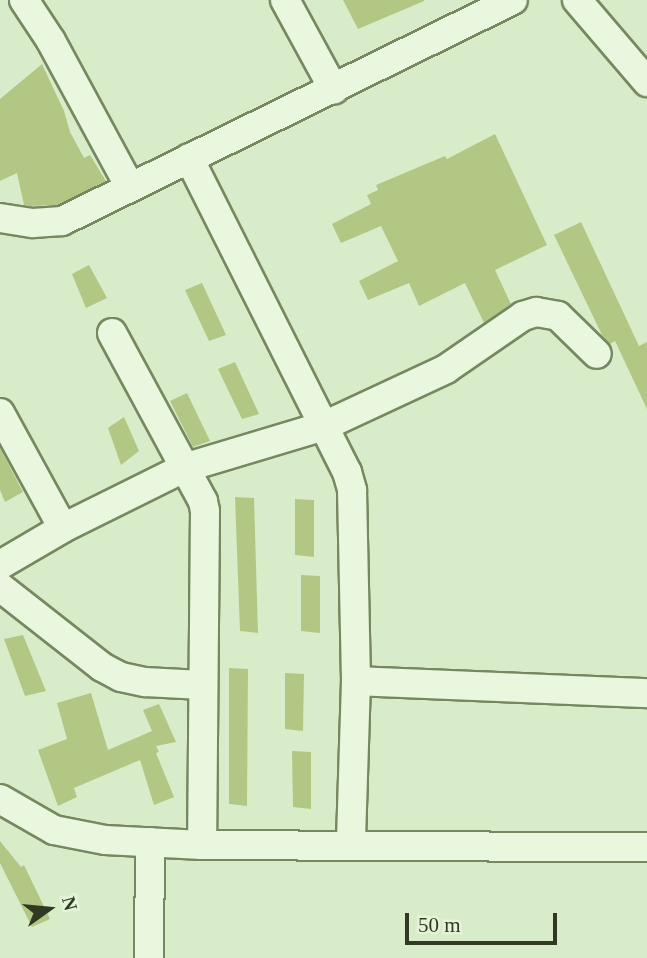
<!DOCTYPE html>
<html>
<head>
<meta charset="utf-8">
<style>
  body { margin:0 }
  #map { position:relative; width:647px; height:958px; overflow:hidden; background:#d8ecca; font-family:Georgia,serif }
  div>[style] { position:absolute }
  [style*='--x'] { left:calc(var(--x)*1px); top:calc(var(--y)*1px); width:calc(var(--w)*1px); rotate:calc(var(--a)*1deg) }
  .building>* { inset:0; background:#b2c783 }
  .roads { filter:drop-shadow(2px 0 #778860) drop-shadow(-2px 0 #778860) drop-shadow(0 2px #778860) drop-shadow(0 -2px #778860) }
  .minor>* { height:28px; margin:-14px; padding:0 14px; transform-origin:14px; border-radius:14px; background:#e8f7dd }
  span { translate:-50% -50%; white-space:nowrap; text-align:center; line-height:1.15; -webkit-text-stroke:5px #e4f4d9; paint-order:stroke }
  .north { position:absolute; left:14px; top:874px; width:70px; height:70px; -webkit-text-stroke:5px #e4f4d9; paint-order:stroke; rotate:75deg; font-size:19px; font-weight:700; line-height:28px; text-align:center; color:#313922 }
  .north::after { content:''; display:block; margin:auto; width:24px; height:32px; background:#313922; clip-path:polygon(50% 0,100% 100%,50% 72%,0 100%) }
  .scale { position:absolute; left:405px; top:913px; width:152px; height:32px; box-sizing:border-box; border:4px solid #313922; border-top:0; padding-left:9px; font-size:21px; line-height:24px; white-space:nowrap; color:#313922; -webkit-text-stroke:5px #e4f4d9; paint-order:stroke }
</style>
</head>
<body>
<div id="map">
  <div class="building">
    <div style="clip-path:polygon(343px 0,424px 0,424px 1px,358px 29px)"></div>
    <div style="clip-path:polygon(42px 64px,64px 111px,70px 132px,84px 158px,90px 155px,106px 181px,58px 205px,29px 206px,24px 205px,17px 173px,0 181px,0 99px)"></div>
    <div style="clip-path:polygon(495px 134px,547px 245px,495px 270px,511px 304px,484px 323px,465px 283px,419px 306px,409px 283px,368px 300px,359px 281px,398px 261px,381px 226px,341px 243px,332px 224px,371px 204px,367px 195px,378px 190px,376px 185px,445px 156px,447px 159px)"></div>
    <div style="clip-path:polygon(581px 222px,639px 346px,647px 342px,647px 409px,615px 341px,610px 344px,602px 335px,554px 235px)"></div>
    <div style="clip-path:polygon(89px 265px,107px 298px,86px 308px,72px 274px)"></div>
    <div style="clip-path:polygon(202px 283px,226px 335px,209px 341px,185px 290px)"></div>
    <div style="clip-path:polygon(235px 362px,259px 414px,242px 419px,218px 369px)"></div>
    <div style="clip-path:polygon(187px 393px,210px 441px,193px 447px,170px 401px)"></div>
    <div style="clip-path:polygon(124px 417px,139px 451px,121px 465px,108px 428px)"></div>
    <div style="clip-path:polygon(0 448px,23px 492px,5px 502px,0 490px)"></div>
    <div style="clip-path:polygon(235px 497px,254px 498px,258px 633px,240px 631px)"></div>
    <div style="clip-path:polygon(295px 499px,314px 500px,314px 557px,295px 555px)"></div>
    <div style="clip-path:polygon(301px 575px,320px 576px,320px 633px,301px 631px)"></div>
    <div style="clip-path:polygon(23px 635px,46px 691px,25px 696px,4px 639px)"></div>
    <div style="clip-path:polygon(229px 668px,248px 669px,247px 806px,229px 804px)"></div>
    <div style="clip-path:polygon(285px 673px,304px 674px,303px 731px,285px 729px)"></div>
    <div style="clip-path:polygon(91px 693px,108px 750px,152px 731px,143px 710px,159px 704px,176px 742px,156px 746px,159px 752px,156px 753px,174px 797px,154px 805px,140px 760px,74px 788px,77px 797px,58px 806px,38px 750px,67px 739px,57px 703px)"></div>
    <div style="clip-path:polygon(292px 751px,311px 752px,311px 809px,293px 807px)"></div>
    <div style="clip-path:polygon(0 841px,21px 867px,24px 865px,50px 919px,32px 927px,0 863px)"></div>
  </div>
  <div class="roads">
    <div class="minor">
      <div style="--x:24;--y:0;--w:49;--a:56.6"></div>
      <div style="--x:51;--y:41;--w:166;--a:61.6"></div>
      <div style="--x:285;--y:0;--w:102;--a:61.4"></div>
      <div style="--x:577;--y:0;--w:108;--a:49.5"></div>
      <div style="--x:189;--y:158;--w:352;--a:63.3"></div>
      <div style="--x:347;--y:472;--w:19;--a:74"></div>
      <div style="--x:352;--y:490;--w:191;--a:88.8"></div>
      <div style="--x:356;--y:681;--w:162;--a:91.8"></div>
      <div style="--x:0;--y:218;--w:33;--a:9"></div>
      <div style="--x:33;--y:223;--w:29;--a:-4"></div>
      <div style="--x:62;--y:221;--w:502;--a:-26.11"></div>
      <div style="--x:112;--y:333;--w:191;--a:61.6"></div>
      <div style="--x:203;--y:501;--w:10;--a:79"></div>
      <div style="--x:205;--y:511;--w:334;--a:90.5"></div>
      <div style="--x:0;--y:413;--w:131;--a:61.3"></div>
      <div style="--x:0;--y:565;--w:73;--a:-30.4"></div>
      <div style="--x:63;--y:528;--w:135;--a:-26.4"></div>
      <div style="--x:184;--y:468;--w:146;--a:-16.7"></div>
      <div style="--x:324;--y:426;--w:135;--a:-25"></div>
      <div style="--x:446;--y:369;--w:93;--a:-34.5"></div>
      <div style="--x:523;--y:316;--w:14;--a:-17"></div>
      <div style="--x:536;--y:312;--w:22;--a:10"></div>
      <div style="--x:558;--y:316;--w:54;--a:44.3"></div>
      <div style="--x:0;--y:587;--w:130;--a:38.1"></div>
      <div style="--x:102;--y:667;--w:21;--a:28"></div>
      <div style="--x:121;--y:677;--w:25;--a:12"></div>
      <div style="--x:145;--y:682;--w:57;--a:3"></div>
      <div style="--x:356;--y:681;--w:291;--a:2.4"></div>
      <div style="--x:0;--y:799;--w:62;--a:29.9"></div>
      <div style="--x:54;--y:830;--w:52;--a:11.1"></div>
      <div style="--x:105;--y:840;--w:97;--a:3"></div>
      <div style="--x:202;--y:845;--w:445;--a:0.3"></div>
      <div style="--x:149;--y:958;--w:116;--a:-89.5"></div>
    </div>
  </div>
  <div class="north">N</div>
  <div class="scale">50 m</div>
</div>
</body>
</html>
